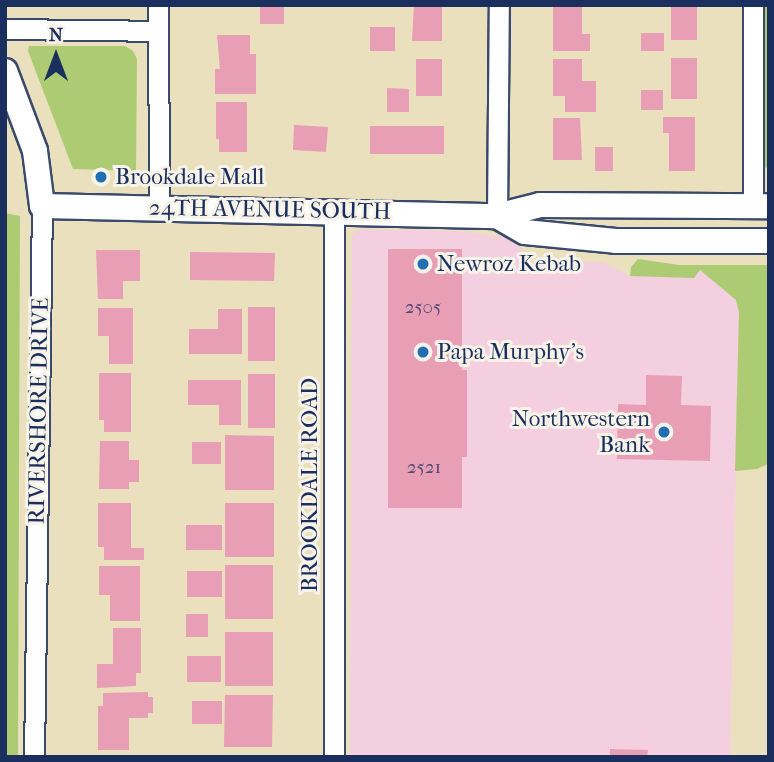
<!DOCTYPE html>
<html>
<head>
<meta charset="utf-8">
<style>
  body { margin:0 }
  #map { position:relative; width:774px; height:762px; overflow:hidden; background:#eae0bd; font-family:"IM FELL French Canon",serif }
  div>[style] { position:absolute }
  [style*='--x'] { left:calc(var(--x)*1px); top:calc(var(--y)*1px); width:calc(var(--w)*1px); rotate:calc(var(--a)*1deg) }
  .built>* { inset:0; background:#f3cfdf }
  .green>* { inset:0; background:#accb72 }
  .building>* { inset:0; background:#e89eb4 }
  .roads { filter:drop-shadow(2px 0 #3a4a6c) drop-shadow(-2px 0 #3a4a6c) drop-shadow(0 2px #3a4a6c) drop-shadow(0 -2px #3a4a6c) }
  .minor>* { height:19px; margin:-9.5px; padding:0 9.5px; transform-origin:9.5px; border-radius:9.5px; background:#fff }
  .tertiary>* { height:24px; margin:-12px; padding:0 12px; transform-origin:12px; border-radius:12px; background:#fff }
  .dots>* { width:19px; height:19px; translate:-50% -50%; box-sizing:border-box; border:4px solid #f7f3e8; border-radius:50% }
  span { translate:-50% -50%; white-space:nowrap; text-align:center; line-height:1.15; -webkit-text-stroke:6px #f7f3e8; paint-order:stroke }
  .number-label { font-size:19px; color:#4e4b74 }
  .number-label span { -webkit-text-stroke-width:0 }
  .poi-label { font-size:23px; color:#1b2f5e }
  .left { translate:0 -50%; text-align:left }
  .right { translate:-100% -50%; text-align:right }
  .street-label { font-size:23px; color:#1b2f5e }
  .frame { position:absolute; inset:0; border:7px solid #1b2f5e; pointer-events:none }
  .north { position:absolute; left:21px; top:21px; width:70px; height:70px; -webkit-text-stroke:5px #f7f3e8; paint-order:stroke; rotate:0deg; font-size:19px; font-weight:700; line-height:28px; text-align:center; color:#1b2f5e }
  .north::after { content:''; display:block; margin:auto; width:24px; height:32px; background:#1b2f5e; clip-path:polygon(50% 0,100% 100%,50% 72%,0 100%) }
</style>
</head>
<body>
<div id="map">
  <div class="built">
    <div style="clip-path:polygon(362px 229px,460px 231px,521px 240px,521px 262px,602px 262px,630px 276px,700px 269px,737px 300px,739px 311px,730px 757px,350px 757px,352px 237px,354px 232px)"></div>
  </div>
  <div class="green">
    <div style="clip-path:polygon(764px 5px,769px 5px,769px 167px,764px 168px)"></div>
    <div style="clip-path:polygon(29px 46px,125px 46px,133px 51px,137px 59px,136px 171px,73px 169px,28px 51px)"></div>
    <div style="clip-path:polygon(5px 213px,20px 216px,18px 757px,5px 757px)"></div>
    <div style="clip-path:polygon(638px 259px,679px 265px,769px 265px,768px 464px,757px 469px,735px 471px,739px 312px,736px 300px,700px 270px,694px 278px,630px 276px,631px 267px)"></div>
  </div>
  <div class="building">
    <div style="clip-path:polygon(260px 5px,284px 5px,284px 24px,260px 24px)"></div>
    <div style="clip-path:polygon(414px 5px,442px 5px,442px 41px,412px 41px)"></div>
    <div style="clip-path:polygon(553px 5px,582px 5px,582px 34px,590px 34px,590px 51px,553px 51px)"></div>
    <div style="clip-path:polygon(671px 5px,697px 5px,697px 40px,671px 40px)"></div>
    <div style="clip-path:polygon(370px 27px,395px 27px,395px 51px,370px 51px)"></div>
    <div style="clip-path:polygon(641px 33px,664px 33px,664px 51px,641px 51px)"></div>
    <div style="clip-path:polygon(217px 35px,250px 35px,250px 54px,256px 54px,256px 94px,215px 94px,215px 69px,220px 69px)"></div>
    <div style="clip-path:polygon(671px 58px,697px 58px,697px 99px,671px 99px)"></div>
    <div style="clip-path:polygon(416px 59px,442px 59px,442px 96px,416px 96px)"></div>
    <div style="clip-path:polygon(553px 59px,582px 59px,582px 81px,596px 81px,596px 112px,565px 112px,565px 96px,553px 96px)"></div>
    <div style="clip-path:polygon(387px 88px,409px 89px,409px 112px,387px 112px)"></div>
    <div style="clip-path:polygon(641px 90px,663px 90px,663px 110px,641px 110px)"></div>
    <div style="clip-path:polygon(216px 102px,247px 102px,247px 152px,219px 152px,219px 139px,216px 139px)"></div>
    <div style="clip-path:polygon(663px 117px,695px 117px,695px 171px,669px 171px,669px 133px,663px 133px)"></div>
    <div style="clip-path:polygon(553px 118px,580px 118px,582px 160px,553px 160px)"></div>
    <div style="clip-path:polygon(294px 125px,328px 127px,326px 152px,293px 150px)"></div>
    <div style="clip-path:polygon(370px 126px,444px 126px,444px 154px,370px 154px)"></div>
    <div style="clip-path:polygon(595px 147px,613px 147px,613px 171px,595px 171px)"></div>
    <div style="clip-path:polygon(388px 249px,462px 249px,462px 370px,467px 370px,467px 457px,462px 457px,462px 508px,388px 508px)"></div>
    <div style="clip-path:polygon(96px 250px,140px 250px,140px 281px,123px 281px,123px 299px,98px 299px)"></div>
    <div style="clip-path:polygon(190px 252px,275px 253px,274px 281px,190px 280px)"></div>
    <div style="clip-path:polygon(248px 307px,275px 307px,275px 361px,248px 361px)"></div>
    <div style="clip-path:polygon(98px 308px,133px 308px,133px 364px,109px 364px,109px 336px,98px 336px)"></div>
    <div style="clip-path:polygon(218px 309px,242px 309px,242px 354px,189px 354px,189px 329px,218px 329px)"></div>
    <div style="clip-path:polygon(99px 373px,131px 373px,131px 432px,104px 432px,104px 420px,99px 420px)"></div>
    <div style="clip-path:polygon(248px 374px,275px 374px,275px 428px,248px 428px)"></div>
    <div style="clip-path:polygon(646px 375px,682px 376px,681px 405px,711px 406px,710px 461px,617px 459px,618px 404px,646px 405px)"></div>
    <div style="clip-path:polygon(188px 380px,241px 380px,241px 425px,219px 425px,219px 405px,188px 405px)"></div>
    <div style="clip-path:polygon(225px 435px,274px 436px,274px 490px,225px 490px)"></div>
    <div style="clip-path:polygon(100px 441px,129px 441px,129px 460px,139px 460px,139px 482px,129px 482px,129px 489px,99px 489px)"></div>
    <div style="clip-path:polygon(192px 442px,221px 442px,221px 464px,192px 464px)"></div>
    <div style="clip-path:polygon(98px 503px,131px 503px,131px 548px,144px 548px,144px 560px,104px 560px,104px 547px,98px 547px)"></div>
    <div style="clip-path:polygon(225px 503px,274px 503px,274px 557px,225px 557px)"></div>
    <div style="clip-path:polygon(186px 525px,222px 525px,222px 550px,186px 550px)"></div>
    <div style="clip-path:polygon(225px 565px,273px 565px,273px 619px,225px 619px)"></div>
    <div style="clip-path:polygon(99px 566px,140px 566px,140px 621px,110px 621px,110px 595px,99px 595px)"></div>
    <div style="clip-path:polygon(187px 571px,222px 571px,222px 597px,187px 597px)"></div>
    <div style="clip-path:polygon(186px 614px,208px 614px,208px 637px,186px 637px)"></div>
    <div style="clip-path:polygon(113px 628px,141px 628px,141px 673px,136px 673px,136px 686px,97px 688px,97px 664px,113px 664px)"></div>
    <div style="clip-path:polygon(225px 632px,273px 632px,273px 686px,225px 686px)"></div>
    <div style="clip-path:polygon(187px 656px,221px 656px,221px 682px,187px 682px)"></div>
    <div style="clip-path:polygon(148px 692px,148px 697px,153px 697px,153px 713px,148px 713px,148px 718px,129px 718px,129px 750px,98px 750px,98px 706px,103px 706px,103px 693px)"></div>
    <div style="clip-path:polygon(225px 695px,273px 695px,272px 747px,224px 747px)"></div>
    <div style="clip-path:polygon(192px 701px,222px 701px,222px 724px,192px 724px)"></div>
    <div style="clip-path:polygon(610px 749px,648px 750px,647px 757px,610px 757px)"></div>
  </div>
  <div class="roads">
    <div class="minor">
      <div style="--x:158;--y:5;--w:202;--a:89.7"></div>
      <div style="--x:5;--y:29;--w:153;--a:0.7"></div>
      <div style="--x:753;--y:205;--w:200;--a:-90"></div>
      <div style="--x:334;--y:212;--w:545;--a:90"></div>
      <div style="--x:497;--y:216;--w:211;--a:-89.5"></div>
      <div style="--x:34;--y:757;--w:551;--a:-89.17"></div>
    </div>
    <div class="tertiary">
      <div style="--x:5;--y:71;--w:85;--a:69.4"></div>
      <div style="--x:35;--y:151;--w:55;--a:82.7"></div>
      <div style="--x:42;--y:206;--w:455;--a:1.3"></div>
      <div style="--x:497;--y:216;--w:44;--a:-14.3"></div>
      <div style="--x:540;--y:205;--w:229;--a:0.3"></div>
      <div style="--x:497;--y:216;--w:32;--a:30"></div>
      <div style="--x:525;--y:232;--w:91;--a:5.6"></div>
      <div style="--x:616;--y:241;--w:153;--a:0"></div>
    </div>
  </div>
  <div class="dots">
    <div style="left:101px;top:177px;background:#1f6fb2"></div>
    <div style="left:423px;top:264px;background:#1f6fb2"></div>
    <div style="left:423px;top:352px;background:#1f6fb2"></div>
    <div style="left:664px;top:432px;background:#1f6fb2"></div>
  </div>
  <div class="number-label">
    <span style="left:423px;top:308px">2505</span>
    <span style="left:424px;top:468px">2521</span>
  </div>
  <div class="poi-label">
    <span class="left" style="left:115px;top:177px">Brookdale Mall</span>
    <span class="left" style="left:437px;top:264px">Newroz Kebab</span>
    <span class="left" style="left:437px;top:352px">Papa Murphy's</span>
    <span class="right" style="left:650px;top:432px">Northwestern<br>Bank</span>
  </div>
  <div class="street-label">
    <span style="left:270px;top:210px;rotate:1deg">24TH AVENUE SOUTH</span>
    <span style="left:39px;top:411px;rotate:-89deg">RIVERSHORE DRIVE</span>
    <span style="left:310px;top:485px;rotate:-90deg">BROOKDALE ROAD</span>
  </div>
  <div class="frame"></div>
  <div class="north">N</div>
</div>
</body>
</html>
